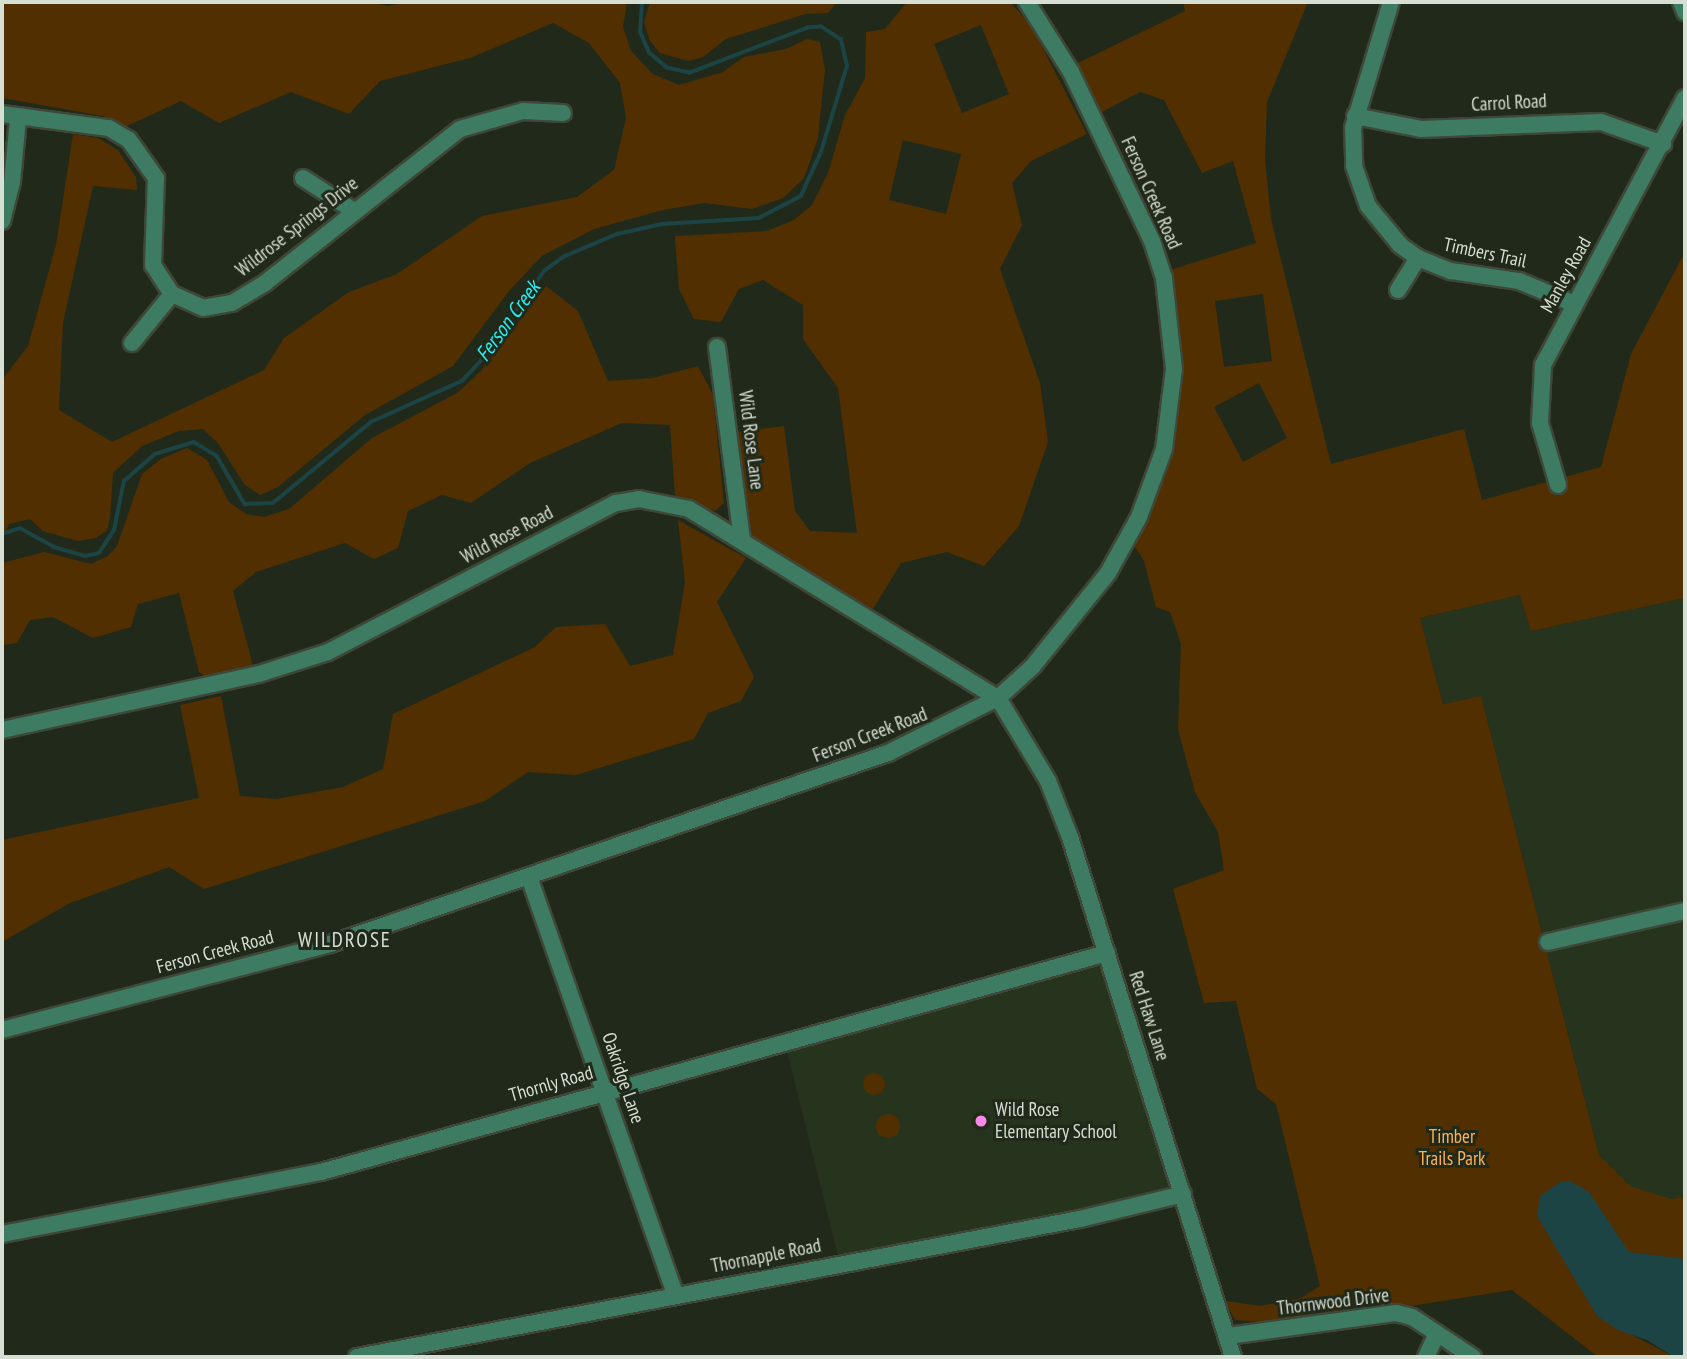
<!DOCTYPE html>
<html>
<head>
<meta charset="utf-8">
<style>
  body { margin:0 }
  #map { position:relative; width:1687px; height:1359px; overflow:hidden; background:#212a1a; font-family:"PT Sans Narrow",sans-serif }
  div>[style] { position:absolute }
  [style*='--x'] { left:calc(var(--x)*1px); top:calc(var(--y)*1px); width:calc(var(--w)*1px); rotate:calc(var(--a)*1deg) }
  .built>* { inset:0; background:#26331d }
  .green>* { inset:0; background:#512f00 }
  .round { border-radius:50% }
  .water>* { inset:0; background:#1c4445 }
  .stream>* { height:3.5px; margin:-1.75px; padding:0 1.75px; transform-origin:1.75px; border-radius:1.75px; background:#1c4445 }
  .roads { filter:drop-shadow(2px 0 #3e4738) drop-shadow(-2px 0 #3e4738) drop-shadow(0 2px #3e4738) drop-shadow(0 -2px #3e4738) }
  .minor>* { height:16px; margin:-8px; padding:0 8px; transform-origin:8px; border-radius:8px; background:#3d7b62 }
  .dots>* { width:19px; height:19px; translate:-50% -50%; box-sizing:border-box; border:4px solid #212a1a; border-radius:50% }
  span { translate:-50% -50%; white-space:nowrap; text-align:center; line-height:1.15; -webkit-text-stroke:6px #212a1a; paint-order:stroke }
  .street-label { font-size:19px; color:#d7ded3 }
  .poi-label { font-size:19px; color:#d7ded3 }
  .left { translate:0 -50%; text-align:left }
  .park-label { font-size:19px; color:#ffb153 }
  .water-label { font-size:21px; color:#29eef2; font-style:italic }
  .neighbourhood-label { font-size:21px; color:#d7ded3; letter-spacing:2px }
  .frame { position:absolute; inset:0; border:4px solid #d7ded3; pointer-events:none }
</style>
</head>
<body>
<div id="map">
  <div class="built">
    <div style="clip-path:polygon(1520px 595px,1531px 631px,1685px 598px,1685px 1273px,1628px 1267px,1481px 696px,1443px 704px,1420px 618px)"></div>
    <div style="clip-path:polygon(1105px 958px,1180px 1196px,839px 1260px,786px 1047px)"></div>
  </div>
  <div class="green">
    <div style="clip-path:polygon(2px 2px,370px 2px,388px 6px,406px 2px,627px 2px,623px 27px,631px 51px,653px 74px,679px 85px,723px 72px,744px 57px,786px 49px,807px 39px,820px 42px,825px 70px,818px 138px,804px 178px,783px 198px,752px 209px,704px 203px,663px 210px,594px 229px,542px 256px,509px 291px,453px 366px,365px 415px,278px 487px,260px 495px,245px 485px,218px 443px,203px 429px,179px 431px,142px 446px,113px 473px,110px 518px,107px 530px,96px 538px,78px 541px,43px 531px,30px 519px,9px 524px,2px 540px,2px 380px,28px 346px,56px 245px,73px 134px,98px 138px,118px 150px,136px 177px,137px 190px,93px 186px,63px 323px,59px 410px,112px 442px,264px 370px,284px 338px,349px 292px,397px 274px,482px 216px,577px 197px,614px 170px,626px 118px,620px 83px,589px 43px,553px 23px,470px 58px,380px 81px,349px 114px,291px 92px,219px 123px,181px 101px,125px 127px,103px 116px,2px 98px)"></div>
    <div style="clip-path:polygon(650px 2px,837px 2px,828px 13px,806px 14px,726px 39px,703px 57px,688px 61px,660px 53px,650px 41px,644px 22px)"></div>
    <div style="clip-path:polygon(evenodd,907px 2px,1012px 4px,1032px 27px,1087px 134px,1031px 161px,1012px 183px,1022px 225px,1000px 269px,1040px 383px,1048px 442px,1019px 526px,984px 566px,947px 552px,901px 563px,873px 609px,749px 535px,745px 526px,737px 432px,784px 426px,795px 511px,810px 531px,857px 533px,838px 388px,803px 339px,803px 305px,763px 280px,739px 289px,721px 322px,694px 319px,679px 289px,675px 236px,767px 231px,794px 220px,812px 205px,828px 173px,845px 115px,865px 78px,866px 32px,885px 29px,907px 2px,981px 25px,1009px 94px,962px 113px,934px 44px,981px 25px,907px 2px,903px 140px,961px 154px,946px 214px,889px 200px,903px 140px)"></div>
    <div style="clip-path:polygon(evenodd,1183px 2px,1308px 2px,1267px 102px,1265px 160px,1271px 219px,1331px 464px,1464px 429px,1482px 500px,1601px 467px,1631px 354px,1685px 252px,1685px 598px,1531px 631px,1520px 595px,1420px 618px,1443px 704px,1481px 696px,1599px 1155px,1630px 1186px,1671px 1199px,1685px 1197px,1685px 1259px,1629px 1252px,1576px 1278px,1598px 1317px,1674px 1357px,1598px 1357px,1512px 1290px,1347px 1316px,1345px 1311px,1264px 1322px,1235px 1320px,1225px 1301px,1261px 1306px,1301px 1298px,1320px 1286px,1276px 1104px,1257px 1089px,1236px 1001px,1204px 1003px,1173px 889px,1224px 870px,1218px 832px,1195px 792px,1178px 729px,1181px 644px,1170px 612px,1156px 607px,1144px 561px,1134px 545px,1172px 444px,1179px 395px,1179px 330px,1167px 271px,1256px 243px,1233px 161px,1202px 173px,1164px 100px,1140px 92px,1100px 113px,1076px 64px,1185px 11px,1183px 2px,1263px 294px,1272px 361px,1224px 367px,1215px 301px,1263px 294px,1183px 2px,1259px 383px,1287px 438px,1243px 462px,1214px 407px,1259px 383px)"></div>
    <div style="clip-path:polygon(546px 286px,578px 311px,608px 381px,653px 378px,698px 366px,713px 395px,724px 503px,715px 511px,675px 496px,670px 425px,622px 423px,530px 463px,471px 503px,442px 495px,408px 511px,398px 548px,374px 559px,345px 543px,256px 572px,233px 591px,254px 669px,210px 679px,199px 672px,179px 593px,138px 604px,131px 627px,93px 638px,53px 617px,30px 620px,17px 643px,2px 645px,2px 563px,44px 552px,91px 564px,108px 556px,117px 546px,142px 474px,161px 459px,187px 448px,207px 460px,229px 502px,246px 514px,264px 517px,289px 509px,372px 438px,457px 393px,480px 372px)"></div>
    <div style="clip-path:polygon(678px 520px,746px 558px,717px 602px,754px 677px,741px 701px,708px 713px,694px 739px,576px 775px,528px 772px,485px 801px,204px 889px,169px 867px,70px 903px,2px 942px,2px 840px,199px 798px,180px 705px,221px 696px,240px 796px,276px 799px,343px 787px,383px 769px,393px 714px,535px 647px,556px 627px,605px 624px,630px 666px,673px 655px,685px 582px)"></div>
    <div class="round" style="left:863px;top:1073px;width:22px;height:22px"></div>
    <div class="round" style="left:876px;top:1114px;width:24px;height:24px"></div>
  </div>
  <div class="water">
    <div style="clip-path:polygon(1570px 1181px,1589px 1192px,1629px 1252px,1685px 1259px,1685px 1357px,1674px 1357px,1647px 1340px,1620px 1331px,1598px 1317px,1591px 1306px,1537px 1216px,1540px 1196px,1560px 1182px)"></div>
  </div>
  <div class="stream">
    <div style="--x:2;--y:534;--w:19;--a:-18"></div>
    <div style="--x:20;--y:528;--w:39;--a:29"></div>
    <div style="--x:54;--y:547;--w:32;--a:16"></div>
    <div style="--x:85;--y:556;--w:14;--a:-12"></div>
    <div style="--x:99;--y:553;--w:27;--a:-57"></div>
    <div style="--x:114;--y:530;--w:50;--a:-78.5"></div>
    <div style="--x:124;--y:481;--w:41;--a:-41.1"></div>
    <div style="--x:155;--y:454;--w:41;--a:-17.1"></div>
    <div style="--x:194;--y:442;--w:27;--a:31"></div>
    <div style="--x:217;--y:456;--w:56;--a:59.7"></div>
    <div style="--x:245;--y:504;--w:28;--a:-2"></div>
    <div style="--x:273;--y:503;--w:127;--a:-39.6"></div>
    <div style="--x:371;--y:422;--w:100;--a:-24.3"></div>
    <div style="--x:462;--y:381;--w:34;--a:-47"></div>
    <div style="--x:485;--y:356;--w:103;--a:-55.2"></div>
    <div style="--x:544;--y:271;--w:26;--a:-36"></div>
    <div style="--x:565;--y:256;--w:56;--a:-22.9"></div>
    <div style="--x:617;--y:234;--w:46;--a:-12.5"></div>
    <div style="--x:662;--y:224;--w:97;--a:-3.5"></div>
    <div style="--x:759;--y:218;--w:47;--a:-27.6"></div>
    <div style="--x:801;--y:196;--w:48;--a:-65.6"></div>
    <div style="--x:821;--y:152;--w:90;--a:-73.2"></div>
    <div style="--x:847;--y:66;--w:27;--a:-103"></div>
    <div style="--x:841;--y:40;--w:24;--a:-147"></div>
    <div style="--x:821;--y:27;--w:13;--a:176"></div>
    <div style="--x:808;--y:28;--w:126;--a:159.1"></div>
    <div style="--x:690;--y:73;--w:24;--a:-168"></div>
    <div style="--x:667;--y:68;--w:23;--a:-140"></div>
    <div style="--x:649;--y:53;--w:23;--a:-113"></div>
    <div style="--x:640;--y:32;--w:30;--a:-86"></div>
  </div>
  <div class="roads">
    <div class="minor">
      <div style="--x:1391;--y:2;--w:132;--a:106.8"></div>
      <div style="--x:1353;--y:128;--w:38;--a:88"></div>
      <div style="--x:1354;--y:166;--w:42;--a:70.7"></div>
      <div style="--x:1368;--y:206;--w:50;--a:50.6"></div>
      <div style="--x:1400;--y:245;--w:22;--a:36"></div>
      <div style="--x:1418;--y:258;--w:35;--a:22"></div>
      <div style="--x:1451;--y:271;--w:69;--a:8.4"></div>
      <div style="--x:1519;--y:281;--w:57;--a:22.5"></div>
      <div style="--x:1681;--y:2;--w:11;--a:68"></div>
      <div style="--x:2;--y:114;--w:108;--a:7.5"></div>
      <div style="--x:109;--y:128;--w:23;--a:31"></div>
      <div style="--x:129;--y:140;--w:47;--a:54.6"></div>
      <div style="--x:156;--y:178;--w:87;--a:92"></div>
      <div style="--x:153;--y:265;--w:35;--a:57"></div>
      <div style="--x:172;--y:294;--w:34;--a:24"></div>
      <div style="--x:203;--y:308;--w:29;--a:-10"></div>
      <div style="--x:232;--y:303;--w:39;--a:-31"></div>
      <div style="--x:265;--y:283;--w:248;--a:-38.3"></div>
      <div style="--x:460;--y:129;--w:66;--a:-15.9"></div>
      <div style="--x:523;--y:111;--w:40;--a:2.9"></div>
      <div style="--x:1355;--y:116;--w:67;--a:11.1"></div>
      <div style="--x:1421;--y:129;--w:180;--a:-2.2"></div>
      <div style="--x:1601;--y:122;--w:66;--a:19.5"></div>
      <div style="--x:303;--y:178;--w:61;--a:32.9"></div>
      <div style="--x:2;--y:221;--w:40;--a:-75.6"></div>
      <div style="--x:12;--y:182;--w:64;--a:-84.6"></div>
      <div style="--x:1398;--y:290;--w:38;--a:-58"></div>
      <div style="--x:132;--y:343;--w:63;--a:-50.8"></div>
      <div style="--x:717;--y:347;--w:194;--a:82.6"></div>
      <div style="--x:1558;--y:485;--w:65;--a:-106.2"></div>
      <div style="--x:1540;--y:423;--w:58;--a:-87"></div>
      <div style="--x:1543;--y:365;--w:302;--a:-62"></div>
      <div style="--x:2;--y:730;--w:263;--a:-12.3"></div>
      <div style="--x:259;--y:674;--w:72;--a:-17.7"></div>
      <div style="--x:328;--y:652;--w:324;--a:-27.4"></div>
      <div style="--x:616;--y:503;--w:23;--a:-10"></div>
      <div style="--x:639;--y:499;--w:51;--a:11.3"></div>
      <div style="--x:689;--y:509;--w:362;--a:31.5"></div>
      <div style="--x:998;--y:698;--w:97;--a:58.9"></div>
      <div style="--x:1048;--y:781;--w:60;--a:68.6"></div>
      <div style="--x:1070;--y:837;--w:545;--a:72.6"></div>
      <div style="--x:529;--y:877;--w:442;--a:70.7"></div>
      <div style="--x:1548;--y:942;--w:140;--a:-12.8"></div>
      <div style="--x:2;--y:1030;--w:339;--a:-14.7"></div>
      <div style="--x:330;--y:944;--w:590;--a:-18.9"></div>
      <div style="--x:888;--y:753;--w:123;--a:-26.6"></div>
      <div style="--x:998;--y:698;--w:47;--a:-42.4"></div>
      <div style="--x:1033;--y:666;--w:119;--a:-51.1"></div>
      <div style="--x:1108;--y:573;--w:64;--a:-61"></div>
      <div style="--x:1139;--y:517;--w:72;--a:-69.8"></div>
      <div style="--x:1164;--y:449;--w:81;--a:-82.9"></div>
      <div style="--x:1174;--y:369;--w:92;--a:-96.3"></div>
      <div style="--x:1164;--y:278;--w:39;--a:-108"></div>
      <div style="--x:1152;--y:241;--w:187;--a:-115.6"></div>
      <div style="--x:1071;--y:72;--w:83;--a:-122.2"></div>
      <div style="--x:2;--y:1234;--w:325;--a:-11"></div>
      <div style="--x:321;--y:1172;--w:816;--a:-15.57"></div>
      <div style="--x:1228;--y:1336;--w:170;--a:-7.8"></div>
      <div style="--x:1396;--y:1313;--w:16;--a:14"></div>
      <div style="--x:1412;--y:1317;--w:73;--a:33.3"></div>
      <div style="--x:357;--y:1357;--w:736;--a:-10.81"></div>
      <div style="--x:1080;--y:1219;--w:106;--a:-13.6"></div>
      <div style="--x:1426;--y:1357;--w:26;--a:-65"></div>
    </div>
  </div>
  <div class="dots">
    <div style="left:981px;top:1121px;background:#f888ea"></div>
  </div>
  <div class="street-label">
    <span style="left:1509px;top:103px;rotate:-3deg">Carrol Road</span>
    <span style="left:1151px;top:193px;rotate:66deg">Ferson Creek Road</span>
    <span style="left:297px;top:227px;rotate:-38deg">Wildrose Springs Drive</span>
    <span style="left:1485px;top:253px;rotate:12deg">Timbers Trail</span>
    <span style="left:1566px;top:275px;rotate:-61deg">Manley Road</span>
    <span style="left:751px;top:440px;rotate:83deg">Wild Rose Lane</span>
    <span style="left:507px;top:535px;rotate:-28deg">Wild Rose Road</span>
    <span style="left:870px;top:735px;rotate:-21deg">Ferson Creek Road</span>
    <span style="left:215px;top:952px;rotate:-15deg">Ferson Creek Road</span>
    <span style="left:1149px;top:1016px;rotate:72deg">Red Haw Lane</span>
    <span style="left:623px;top:1078px;rotate:71deg">Oakridge Lane</span>
    <span style="left:551px;top:1084px;rotate:-16deg">Thornly Road</span>
    <span style="left:766px;top:1256px;rotate:-11deg">Thornapple Road</span>
    <span style="left:1333px;top:1302px;rotate:-7deg">Thornwood Drive</span>
  </div>
  <div class="poi-label">
    <span class="left" style="left:995px;top:1121px">Wild Rose<br>Elementary School</span>
  </div>
  <div class="park-label">
    <span style="left:1452px;top:1148px">Timber<br>Trails Park</span>
  </div>
  <div class="water-label">
    <span style="left:508px;top:321px;rotate:-54deg">Ferson Creek</span>
  </div>
  <div class="neighbourhood-label">
    <span style="left:345px;top:940px">WILDROSE</span>
  </div>
  <div class="frame"></div>
</div>
</body>
</html>
